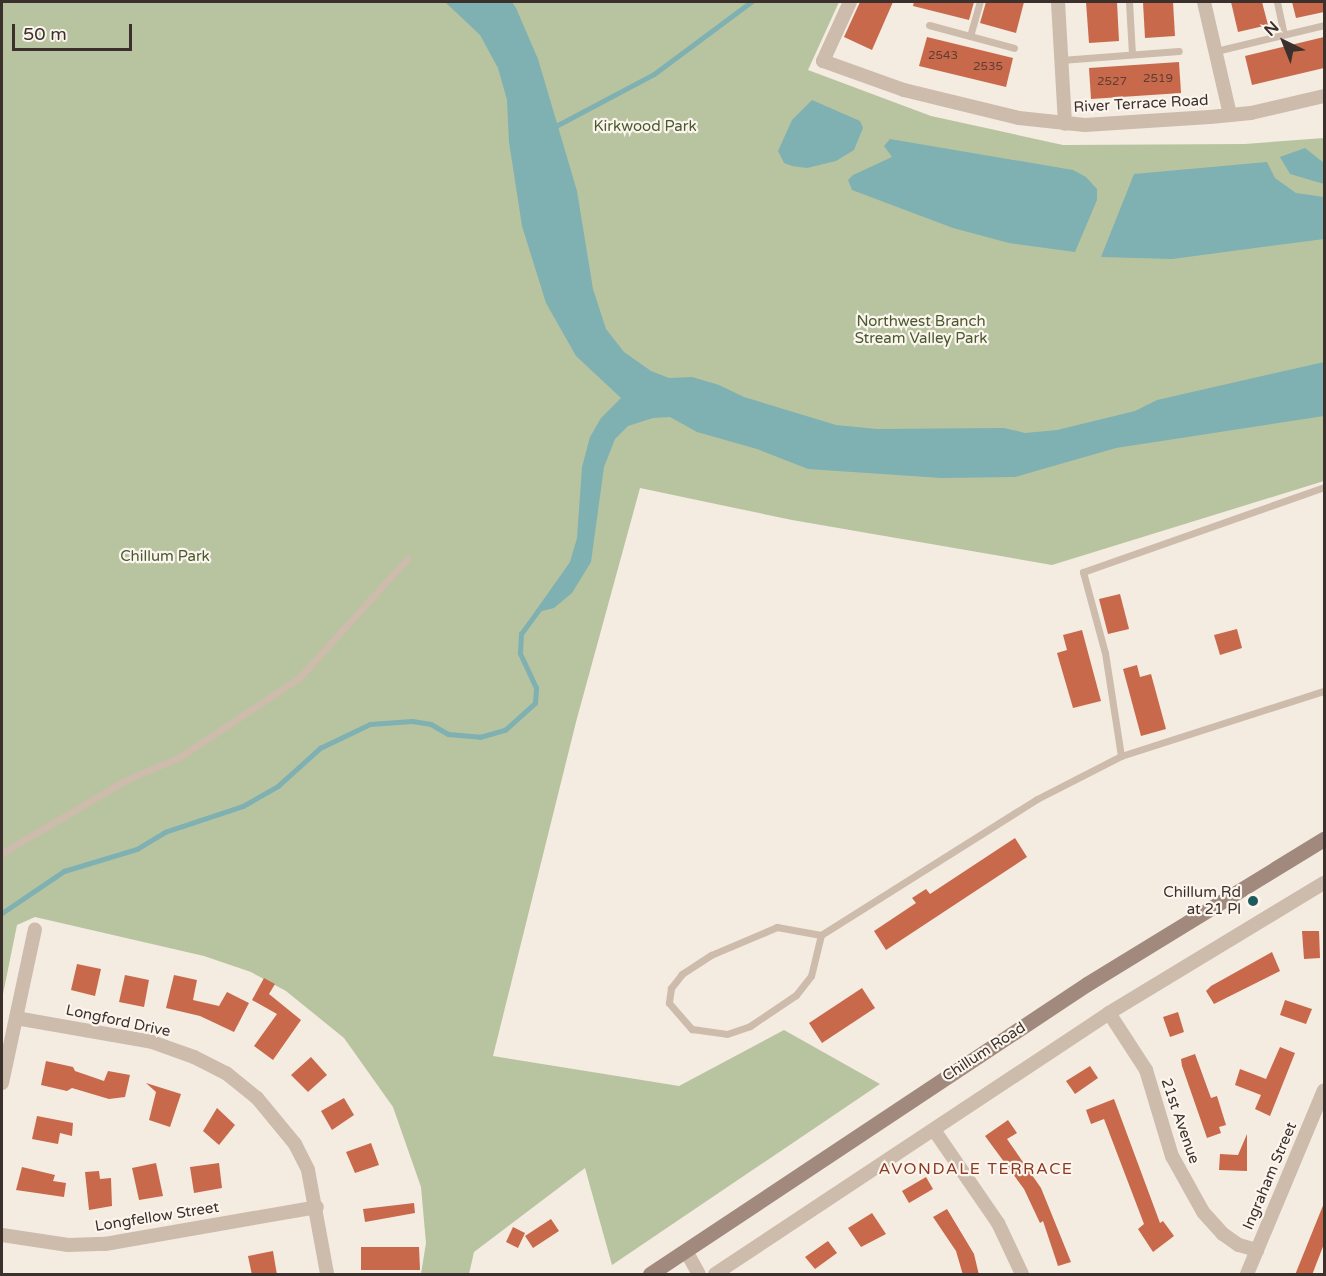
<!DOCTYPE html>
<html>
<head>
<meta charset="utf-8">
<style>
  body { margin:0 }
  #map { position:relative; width:1326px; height:1276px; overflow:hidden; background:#f4ebe1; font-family:"Varela Round",sans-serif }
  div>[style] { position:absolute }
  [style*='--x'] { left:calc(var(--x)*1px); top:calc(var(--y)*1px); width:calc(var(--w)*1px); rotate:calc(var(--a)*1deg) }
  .green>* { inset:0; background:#b8c4a0 }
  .water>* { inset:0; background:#7fb0b2 }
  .stream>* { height:4.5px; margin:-2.25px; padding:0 2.25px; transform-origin:2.25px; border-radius:2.25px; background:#7fb0b2 }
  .building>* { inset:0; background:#c8694b }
  .service>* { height:7px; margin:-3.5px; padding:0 3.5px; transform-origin:3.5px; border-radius:3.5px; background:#cdbbac }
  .minor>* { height:14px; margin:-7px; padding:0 7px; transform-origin:7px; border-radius:7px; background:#cdbbac }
  .secondary>* { height:15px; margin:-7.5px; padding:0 7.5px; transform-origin:7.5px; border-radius:7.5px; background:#a18a7d }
  .dots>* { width:16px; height:16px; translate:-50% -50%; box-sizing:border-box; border:3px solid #fbf5ee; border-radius:50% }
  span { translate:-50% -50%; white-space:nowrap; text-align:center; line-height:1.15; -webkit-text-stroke:4.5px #fbf5ee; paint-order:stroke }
  .number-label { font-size:12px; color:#5e3e33 }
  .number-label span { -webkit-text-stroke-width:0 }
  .street-label { font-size:15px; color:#3b302b }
  .park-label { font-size:15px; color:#4a5a2e }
  .poi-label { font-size:15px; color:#3b302b }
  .right { translate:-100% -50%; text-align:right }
  .neighbourhood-label { font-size:16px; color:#8c3b22; letter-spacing:1.5px }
  .frame { position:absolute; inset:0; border:3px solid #3b302b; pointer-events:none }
  .north { position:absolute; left:1254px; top:12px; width:60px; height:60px; -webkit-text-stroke:4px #fbf5ee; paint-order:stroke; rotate:317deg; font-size:16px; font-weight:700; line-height:24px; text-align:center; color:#3b302b }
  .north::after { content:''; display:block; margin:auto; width:21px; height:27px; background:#3b302b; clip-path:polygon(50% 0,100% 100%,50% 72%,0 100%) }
  .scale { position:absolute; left:12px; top:24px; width:120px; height:27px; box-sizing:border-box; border:3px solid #3b302b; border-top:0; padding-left:8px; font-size:18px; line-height:21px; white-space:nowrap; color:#3b302b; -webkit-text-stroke:4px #fbf5ee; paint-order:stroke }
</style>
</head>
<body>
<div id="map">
  <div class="green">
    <div style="clip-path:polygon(2px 2px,839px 2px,808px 70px,931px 116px,1063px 145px,1245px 144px,1324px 138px,1324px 481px,1052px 565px,792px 520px,640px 488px,576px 722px,493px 1056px,679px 1086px,784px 1030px,880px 1084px,612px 1265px,585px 1168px,474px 1252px,469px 1274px,421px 1274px,426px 1243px,421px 1187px,393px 1107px,344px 1038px,286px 991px,251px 972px,204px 956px,35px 917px,17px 925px,2px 999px)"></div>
  </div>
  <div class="water">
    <div style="clip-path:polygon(445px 2px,512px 2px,516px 8px,538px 59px,577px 191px,593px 289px,606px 329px,624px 352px,651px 371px,669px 378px,692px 377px,719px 385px,744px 397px,836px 425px,877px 429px,1004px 428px,1025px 433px,1057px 430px,1135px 411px,1157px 400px,1324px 362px,1324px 416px,1116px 448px,1015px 477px,941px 478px,808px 469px,757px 449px,697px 432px,670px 417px,653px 418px,628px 426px,615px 439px,604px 467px,591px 562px,572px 593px,554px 608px,534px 613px,570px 562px,577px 538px,582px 467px,590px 437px,601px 418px,621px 398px,576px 356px,546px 303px,522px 226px,509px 142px,507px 100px,498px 68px,480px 35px)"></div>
    <div style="clip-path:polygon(812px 100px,860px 121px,863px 128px,854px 150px,836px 161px,807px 168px,792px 166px,784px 163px,778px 151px,792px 120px)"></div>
    <div style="clip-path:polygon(890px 139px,1073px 170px,1086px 177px,1097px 189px,1097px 200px,1075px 252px,1009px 243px,953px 228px,852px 190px,848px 180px,853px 175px,892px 157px,884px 146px)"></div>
    <div style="clip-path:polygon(1305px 148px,1324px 163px,1324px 184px,1290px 174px,1280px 157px)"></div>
    <div style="clip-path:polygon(1267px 162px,1275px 178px,1296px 193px,1324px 197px,1324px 239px,1172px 259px,1101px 257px,1134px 174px)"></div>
  </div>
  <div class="stream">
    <div style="--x:554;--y:127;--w:113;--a:-27.9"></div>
    <div style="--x:654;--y:74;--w:121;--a:-36.6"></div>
    <div style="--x:2;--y:913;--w:75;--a:-34.1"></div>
    <div style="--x:64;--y:871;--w:76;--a:-16.8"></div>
    <div style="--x:137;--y:849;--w:33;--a:-31"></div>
    <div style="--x:165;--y:832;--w:82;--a:-18.4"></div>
    <div style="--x:243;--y:806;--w:40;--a:-29.7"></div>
    <div style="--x:278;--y:786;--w:57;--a:-42.1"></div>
    <div style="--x:320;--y:748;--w:55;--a:-25.6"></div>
    <div style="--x:370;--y:724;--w:42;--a:-4.1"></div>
    <div style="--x:412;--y:721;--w:19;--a:9"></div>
    <div style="--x:431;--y:724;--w:20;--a:30"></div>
    <div style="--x:448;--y:734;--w:32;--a:5"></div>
    <div style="--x:480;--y:737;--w:26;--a:-16"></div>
    <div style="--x:505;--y:730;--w:40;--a:-42"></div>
    <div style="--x:535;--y:703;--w:15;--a:-86"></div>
    <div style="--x:536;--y:688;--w:38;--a:-115"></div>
    <div style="--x:520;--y:653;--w:19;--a:-87"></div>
    <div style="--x:521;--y:634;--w:31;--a:-54"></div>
  </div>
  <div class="building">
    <div style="clip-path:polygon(860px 2px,893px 2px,872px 50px,844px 37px)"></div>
    <div style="clip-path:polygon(914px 2px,974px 2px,969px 20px,913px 6px)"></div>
    <div style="clip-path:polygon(986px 2px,1024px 2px,1016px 33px,980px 23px)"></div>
    <div style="clip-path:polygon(1086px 2px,1117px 2px,1119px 41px,1089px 43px)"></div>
    <div style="clip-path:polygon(1143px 2px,1173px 2px,1175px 36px,1145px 38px)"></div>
    <div style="clip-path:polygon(1231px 2px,1262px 2px,1268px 25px,1238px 32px)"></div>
    <div style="clip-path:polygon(1292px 2px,1324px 2px,1324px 12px,1296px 18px)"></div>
    <div style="clip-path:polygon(927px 37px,1013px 58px,1006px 87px,919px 66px)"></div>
    <div style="clip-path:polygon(1324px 37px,1324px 68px,1252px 85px,1245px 56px)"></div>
    <div style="clip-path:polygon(1179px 62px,1181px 93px,1091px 99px,1089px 68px)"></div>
    <div style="clip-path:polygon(1120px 594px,1129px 629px,1108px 634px,1099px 599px)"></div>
    <div style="clip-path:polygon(1237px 629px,1242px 648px,1220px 655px,1214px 635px)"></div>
    <div style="clip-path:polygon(1082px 630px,1101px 701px,1073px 708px,1057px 653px,1067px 650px,1063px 635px)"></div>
    <div style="clip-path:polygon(1137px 665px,1140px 677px,1151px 674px,1166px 729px,1141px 736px,1123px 669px)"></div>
    <div style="clip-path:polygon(1015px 838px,1027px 857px,886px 950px,874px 931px,916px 903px,912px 898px,926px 889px,930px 894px)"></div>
    <div style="clip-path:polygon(1302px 931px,1319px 931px,1320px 958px,1304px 959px)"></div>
    <div style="clip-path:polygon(1272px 952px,1280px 971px,1214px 1004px,1206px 991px,1211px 986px)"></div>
    <div style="clip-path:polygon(77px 964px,101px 969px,95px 996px,71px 990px)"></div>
    <div style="clip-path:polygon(125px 975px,149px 980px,144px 1007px,119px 1002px)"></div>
    <div style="clip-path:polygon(174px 975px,197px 980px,193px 1000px,219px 1006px,227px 992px,249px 1003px,234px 1032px,200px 1016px,166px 1008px)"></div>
    <div style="clip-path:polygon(264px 978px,275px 984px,269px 994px,301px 1020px,273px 1060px,254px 1046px,277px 1014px,252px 1000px)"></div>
    <div style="clip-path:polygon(862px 988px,875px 1008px,822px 1043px,809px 1023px)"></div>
    <div style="clip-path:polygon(1285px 1000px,1312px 1009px,1306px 1024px,1280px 1015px)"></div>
    <div style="clip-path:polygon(1178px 1012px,1184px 1032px,1170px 1037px,1163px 1017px)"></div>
    <div style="clip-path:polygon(1280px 1047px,1295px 1053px,1270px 1116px,1255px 1109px,1261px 1095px,1235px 1085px,1240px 1069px,1266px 1079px)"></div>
    <div style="clip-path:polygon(1195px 1054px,1211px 1098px,1217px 1096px,1226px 1125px,1219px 1127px,1221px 1133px,1207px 1138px,1182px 1066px,1181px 1059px)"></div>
    <div style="clip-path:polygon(311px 1057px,327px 1075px,308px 1092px,291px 1075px)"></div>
    <div style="clip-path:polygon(46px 1061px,73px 1067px,75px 1071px,104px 1081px,108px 1071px,130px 1075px,125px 1097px,109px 1099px,72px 1088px,67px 1091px,41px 1085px)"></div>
    <div style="clip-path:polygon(1090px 1066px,1098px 1078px,1075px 1094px,1066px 1081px)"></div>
    <div style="clip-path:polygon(146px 1083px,181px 1094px,170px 1127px,149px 1120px,156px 1092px)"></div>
    <div style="clip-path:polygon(344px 1098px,354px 1115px,332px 1130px,321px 1111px)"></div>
    <div style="clip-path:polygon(1114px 1099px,1160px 1223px,1163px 1221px,1174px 1236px,1153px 1252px,1138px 1229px,1144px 1224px,1104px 1119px,1091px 1124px,1086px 1110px)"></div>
    <div style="clip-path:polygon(217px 1108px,235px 1125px,219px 1145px,203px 1131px)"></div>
    <div style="clip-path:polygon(37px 1116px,73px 1123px,72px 1136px,60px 1133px,58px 1144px,32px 1139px)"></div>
    <div style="clip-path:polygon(1008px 1120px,1017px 1133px,1007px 1139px,1041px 1188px,1071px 1262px,1058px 1266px,1043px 1221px,1040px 1223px,1024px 1189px,985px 1136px)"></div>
    <div style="clip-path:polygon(1247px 1134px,1247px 1171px,1219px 1170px,1220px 1154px,1238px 1155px)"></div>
    <div style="clip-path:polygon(371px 1143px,379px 1165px,355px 1173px,346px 1152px)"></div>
    <div style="clip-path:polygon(156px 1163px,163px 1196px,139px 1200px,132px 1168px)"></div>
    <div style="clip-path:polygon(219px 1163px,222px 1188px,194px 1193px,190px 1167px)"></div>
    <div style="clip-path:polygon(22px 1167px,55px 1175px,53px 1181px,66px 1183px,64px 1197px,16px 1190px)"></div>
    <div style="clip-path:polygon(99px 1171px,100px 1179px,111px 1178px,112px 1206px,89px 1210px,85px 1172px)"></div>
    <div style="clip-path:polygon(926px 1177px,933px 1189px,909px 1203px,902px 1191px)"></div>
    <div style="clip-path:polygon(414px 1203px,415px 1213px,365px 1222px,363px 1209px)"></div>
    <div style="clip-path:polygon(1324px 1203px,1324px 1244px,1312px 1275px,1295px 1275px)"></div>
    <div style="clip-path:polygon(947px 1209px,974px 1254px,979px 1275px,963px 1275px,956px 1251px,933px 1217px)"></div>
    <div style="clip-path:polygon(872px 1213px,886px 1234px,861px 1247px,848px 1228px)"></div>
    <div style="clip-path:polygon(551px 1219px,559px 1231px,533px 1248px,525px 1236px)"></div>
    <div style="clip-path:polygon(513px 1227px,525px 1233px,518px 1248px,506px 1242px)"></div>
    <div style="clip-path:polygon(828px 1241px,837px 1253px,815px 1269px,805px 1257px)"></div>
    <div style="clip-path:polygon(361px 1247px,419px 1247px,420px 1270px,361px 1270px)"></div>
    <div style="clip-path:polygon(273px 1251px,277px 1275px,252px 1275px,248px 1256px)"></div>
  </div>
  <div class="service">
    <div style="--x:1129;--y:2;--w:52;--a:86.7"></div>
    <div style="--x:1277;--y:2;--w:33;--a:78"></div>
    <div style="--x:929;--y:25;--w:88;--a:15.1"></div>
    <div style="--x:970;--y:36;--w:35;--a:-74"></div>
    <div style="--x:1216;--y:51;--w:111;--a:-13.5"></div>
    <div style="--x:1061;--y:60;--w:118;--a:-4.4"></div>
    <div style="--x:1121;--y:756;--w:104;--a:-98.8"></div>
    <div style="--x:1105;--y:653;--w:84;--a:-105.2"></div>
    <div style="--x:1083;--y:572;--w:256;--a:-19.4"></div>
    <div style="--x:2;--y:853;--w:144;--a:-30.5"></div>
    <div style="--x:126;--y:780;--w:59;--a:-23.1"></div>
    <div style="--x:180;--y:757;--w:143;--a:-33.6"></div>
    <div style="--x:299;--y:678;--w:161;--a:-47.8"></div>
    <div style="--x:821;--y:935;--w:45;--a:-169.7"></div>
    <div style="--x:777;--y:927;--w:72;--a:157"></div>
    <div style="--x:711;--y:955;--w:35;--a:147"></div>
    <div style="--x:682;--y:974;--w:18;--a:128"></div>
    <div style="--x:671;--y:988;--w:15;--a:98"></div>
    <div style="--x:669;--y:1003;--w:35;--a:49"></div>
    <div style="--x:692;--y:1029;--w:35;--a:8"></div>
    <div style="--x:727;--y:1034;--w:24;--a:-19"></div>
    <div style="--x:750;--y:1026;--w:55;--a:-34"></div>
    <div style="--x:796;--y:995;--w:24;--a:-52"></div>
    <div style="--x:811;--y:976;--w:42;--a:-76.3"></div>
    <div style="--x:821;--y:935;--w:255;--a:-32.2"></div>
    <div style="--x:1037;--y:799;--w:94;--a:-27.1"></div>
    <div style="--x:1121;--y:756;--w:213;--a:-17.8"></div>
  </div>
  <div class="minor">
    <div style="--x:850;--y:2;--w:65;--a:114.6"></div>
    <div style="--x:823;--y:61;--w:86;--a:19.7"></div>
    <div style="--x:904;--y:90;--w:118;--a:13.7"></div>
    <div style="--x:1019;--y:118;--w:66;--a:6.1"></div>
    <div style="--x:1085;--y:125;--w:125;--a:-3.7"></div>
    <div style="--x:1210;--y:117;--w:41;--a:-5.6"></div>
    <div style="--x:1251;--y:113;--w:75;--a:-13.1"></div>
    <div style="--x:1058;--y:2;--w:122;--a:86.7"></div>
    <div style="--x:1204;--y:2;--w:116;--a:77"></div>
    <div style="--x:1109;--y:1013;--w:68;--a:57"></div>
    <div style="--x:1146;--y:1070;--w:90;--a:73.2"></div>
    <div style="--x:1172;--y:1156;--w:64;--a:61"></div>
    <div style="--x:1203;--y:1212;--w:30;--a:48"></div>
    <div style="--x:1223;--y:1234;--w:19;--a:35"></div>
    <div style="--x:1239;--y:1245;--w:19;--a:16"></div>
    <div style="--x:16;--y:1018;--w:138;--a:10"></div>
    <div style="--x:152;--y:1042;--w:45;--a:19.7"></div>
    <div style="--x:194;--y:1057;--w:36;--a:27"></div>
    <div style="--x:226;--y:1073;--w:40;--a:39"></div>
    <div style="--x:257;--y:1098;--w:60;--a:50.4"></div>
    <div style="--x:295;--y:1144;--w:29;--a:63"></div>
    <div style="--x:308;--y:1170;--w:106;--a:79.6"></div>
    <div style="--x:2;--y:1083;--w:157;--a:-77.9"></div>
    <div style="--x:934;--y:1130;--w:113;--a:55.5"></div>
    <div style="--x:998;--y:1223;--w:56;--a:64.8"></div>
    <div style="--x:2;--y:1235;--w:67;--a:8.6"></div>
    <div style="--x:68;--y:1245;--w:37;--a:-2"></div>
    <div style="--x:105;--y:1244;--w:215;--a:-9.9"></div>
    <div style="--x:686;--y:1251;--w:26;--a:61"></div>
    <div style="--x:715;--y:1274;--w:473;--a:-33.5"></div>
    <div style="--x:1109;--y:1013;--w:251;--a:-31.2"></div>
    <div style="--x:1247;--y:1274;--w:199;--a:-67.3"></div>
  </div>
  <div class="secondary">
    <div style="--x:650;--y:1274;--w:524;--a:-33.57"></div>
    <div style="--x:1087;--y:984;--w:278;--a:-31.5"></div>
  </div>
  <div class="dots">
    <div style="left:1253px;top:901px;background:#1f5a5e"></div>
  </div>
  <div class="number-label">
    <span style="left:943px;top:56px">2543</span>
    <span style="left:988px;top:67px">2535</span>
    <span style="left:1158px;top:79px">2519</span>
    <span style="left:1112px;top:82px">2527</span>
  </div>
  <div class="street-label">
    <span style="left:1141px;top:104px;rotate:-3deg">River Terrace Road</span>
    <span style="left:118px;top:1021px;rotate:12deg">Longford Drive</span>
    <span style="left:984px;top:1052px;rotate:-33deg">Chillum Road</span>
    <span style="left:1180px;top:1121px;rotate:71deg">21st Avenue</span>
    <span style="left:1270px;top:1176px;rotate:-67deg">Ingraham Street</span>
    <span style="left:157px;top:1217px;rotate:-9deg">Longfellow Street</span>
  </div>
  <div class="park-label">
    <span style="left:645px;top:127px">Kirkwood Park</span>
    <span style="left:921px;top:330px">Northwest Branch<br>Stream Valley Park</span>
    <span style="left:165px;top:557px">Chillum Park</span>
  </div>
  <div class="poi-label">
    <span class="right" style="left:1241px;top:901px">Chillum Rd<br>at 21 Pl</span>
  </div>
  <div class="neighbourhood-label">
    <span style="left:976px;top:1169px">AVONDALE TERRACE</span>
  </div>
  <div class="frame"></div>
  <div class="north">N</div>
  <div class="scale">50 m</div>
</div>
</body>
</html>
